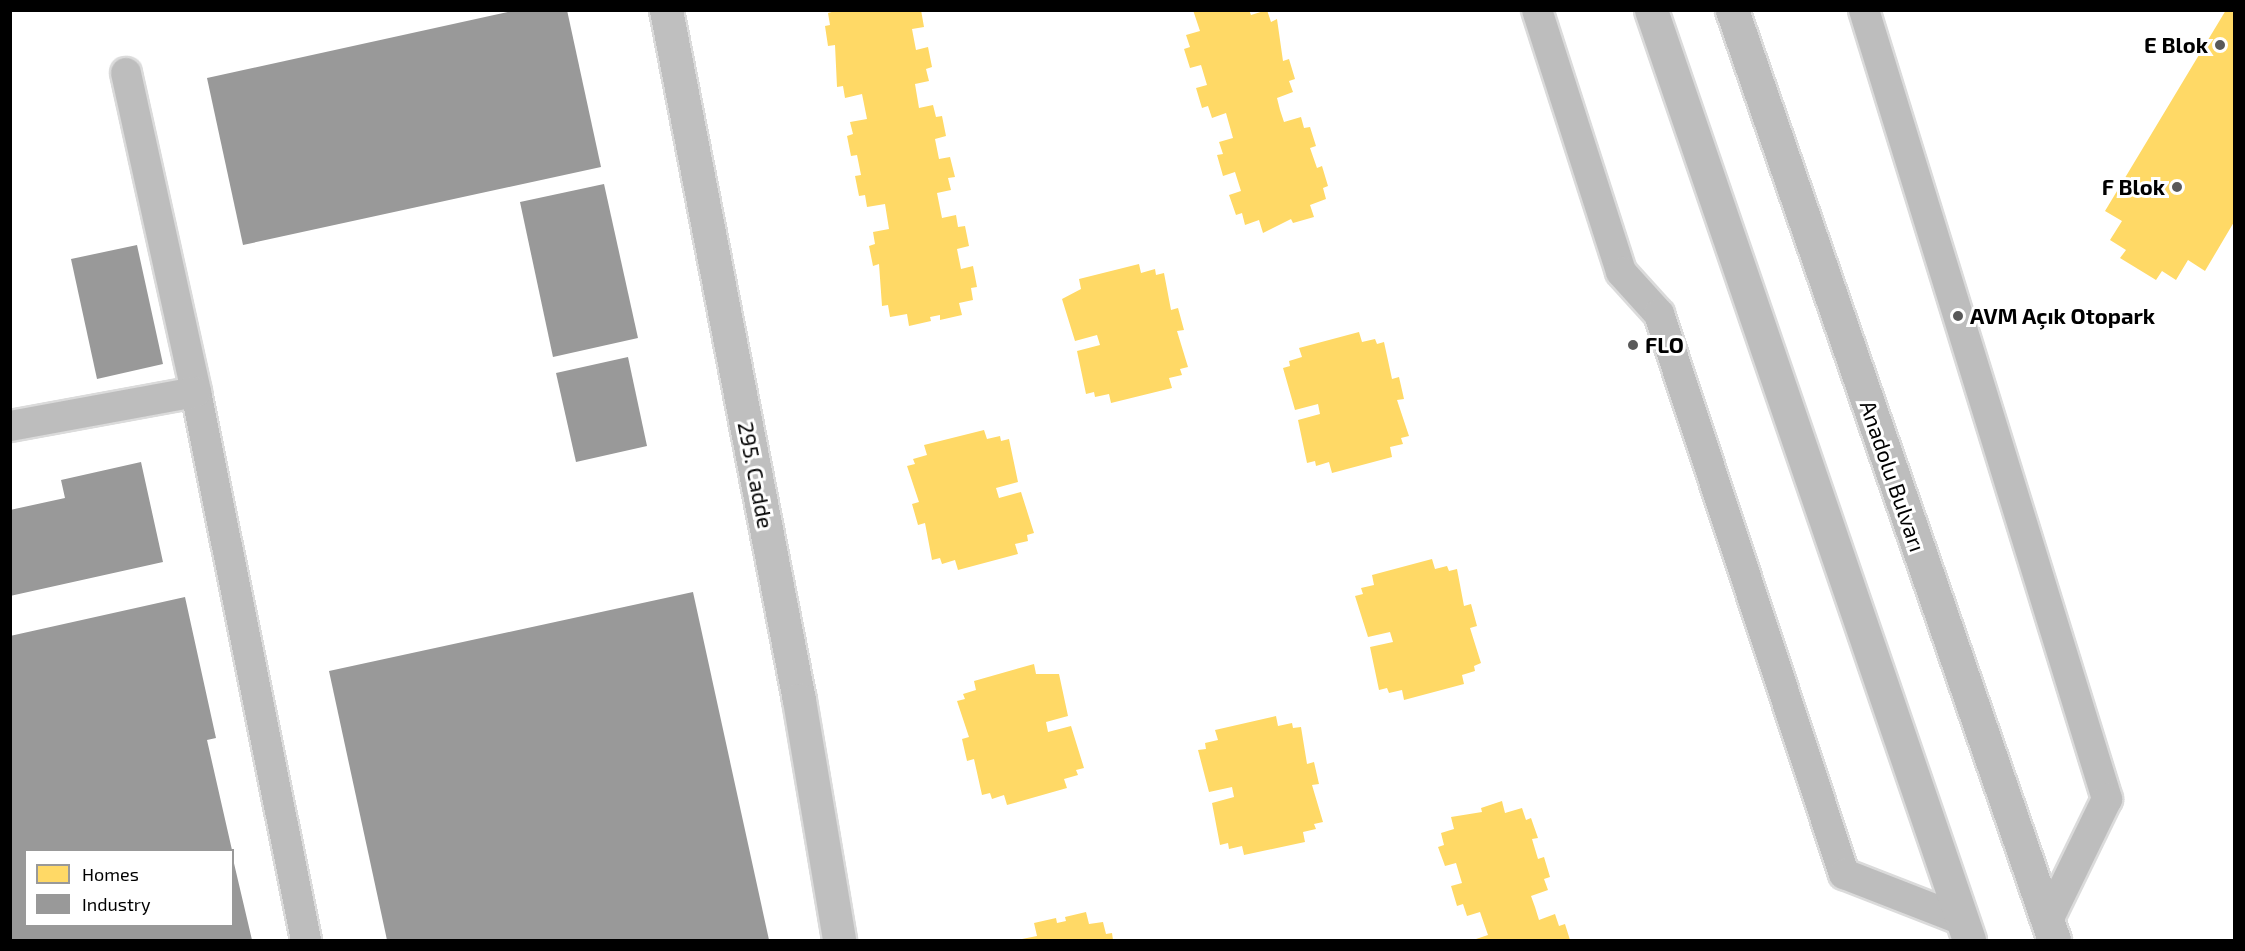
<!DOCTYPE html>
<html>
<head>
<meta charset="utf-8">
<style>
  body { margin:0 }
  #map { position:relative; width:2245px; height:951px; overflow:hidden; background:#fff; font-family:"Exo 2",sans-serif }
  div>[style] { position:absolute }
  [style*='--x'] { left:calc(var(--x)*1px); top:calc(var(--y)*1px); width:calc(var(--w)*1px); rotate:calc(var(--a)*1deg) }
  .homes>* { inset:0; background:#ffd966 }
  .industry>* { inset:0; background:#999 }
  .roads { filter:drop-shadow(2px 0 #dbdbdb) drop-shadow(-2px 0 #dbdbdb) drop-shadow(0 2px #dbdbdb) drop-shadow(0 -2px #dbdbdb) }
  .street>* { height:30px; margin:-15px; padding:0 15px; transform-origin:15px; border-radius:15px; background:#bdbdbd }
  .secondary>* { height:33px; margin:-16.5px; padding:0 16.5px; transform-origin:16.5px; border-radius:16.5px; background:#bfbfbf }
  .primary>* { height:33px; margin:-16.5px; padding:0 16.5px; transform-origin:16.5px; border-radius:16.5px; background:#bdbdbd }
  .dots>* { width:16px; height:16px; translate:-50% -50%; box-sizing:border-box; border:3px solid #fff; border-radius:50% }
  span { translate:-50% -50%; white-space:nowrap; text-align:center; line-height:1.15; -webkit-text-stroke:6px #fff; paint-order:stroke }
  .poi-label { font-size:22px; color:#000; font-weight:700 }
  .right { translate:-100% -50%; text-align:right }
  .left { translate:0 -50%; text-align:left }
  .street-label { font-size:22px; color:#000 }
  .frame { position:absolute; inset:0; border:12px solid #000; pointer-events:none }
  .legend { position:absolute; left:24px; top:849px; width:210px; height:78px; box-sizing:border-box; background:#fff; border:2px solid #999; margin:0; padding:8px 10px; list-style:none; font-size:18px; color:#000 }
  .legend li { display:flex; align-items:center; gap:12px; height:30px }
  .legend b { width:30px; border:2px solid #999 }
</style>
</head>
<body>
<div id="map">
  <div class="homes">
    <div style="clip-path:polygon(839px 10px,921px 10px,924px 27px,912px 29px,916px 50px,928px 47px,932px 67px,926px 69px,929px 81px,915px 84px,919px 108px,933px 105px,936px 117px,942px 116px,946px 136px,935px 139px,939px 159px,950px 157px,955px 177px,948px 178px,951px 190px,937px 193px,942px 218px,956px 215px,958px 227px,965px 226px,969px 246px,957px 249px,961px 269px,973px 266px,977px 287px,971px 288px,973px 300px,959px 303px,962px 315px,940px 320px,940px 315px,930px 317px,931px 321px,909px 326px,907px 314px,890px 317px,888px 305px,882px 306px,879px 264px,873px 266px,869px 246px,875px 244px,873px 232px,889px 229px,885px 204px,867px 207px,865px 195px,859px 196px,855px 176px,861px 175px,857px 155px,851px 156px,847px 136px,853px 134px,850px 122px,867px 119px,862px 94px,845px 98px,843px 86px,837px 87px,835px 45px,828px 46px,825px 26px,830px 25px,828px 13px)"></div>
    <div style="clip-path:polygon(1193px 10px,1249px 10px,1251px 15px,1267px 10px,1271px 22px,1277px 19px,1283px 61px,1289px 59px,1295px 79px,1289px 81px,1293px 92px,1277px 98px,1280px 110px,1284px 122px,1301px 117px,1304px 128px,1310px 127px,1316px 146px,1310px 148px,1317px 168px,1322px 166px,1328px 186px,1323px 188px,1326px 199px,1310px 205px,1314px 217px,1293px 223px,1291px 219px,1263px 233px,1259px 220px,1245px 225px,1242px 213px,1236px 215px,1229px 195px,1241px 191px,1235px 172px,1223px 176px,1217px 155px,1223px 154px,1219px 142px,1233px 138px,1226px 113px,1212px 118px,1208px 106px,1202px 108px,1196px 88px,1207px 85px,1201px 65px,1190px 68px,1184px 49px,1190px 47px,1186px 35px,1200px 31px)"></div>
    <div style="clip-path:polygon(2226px 10px,2234px 10px,2234px 222px,2205px 271px,2188px 260px,2176px 280px,2162px 271px,2156px 280px,2120px 258px,2126px 250px,2110px 240px,2122px 221px,2105px 211px)"></div>
    <div style="clip-path:polygon(1139px 264px,1141px 273px,1155px 269px,1156px 275px,1164px 273px,1171px 310px,1178px 308px,1184px 330px,1177px 331px,1188px 367px,1180px 369px,1182px 375px,1169px 378px,1172px 388px,1111px 403px,1109px 394px,1095px 397px,1094px 392px,1086px 394px,1077px 351px,1100px 345px,1097px 335px,1075px 341px,1062px 299px,1081px 289px,1079px 279px)"></div>
    <div style="clip-path:polygon(1359px 332px,1362px 342px,1375px 339px,1377px 344px,1384px 342px,1392px 379px,1399px 377px,1404px 399px,1397px 400px,1409px 436px,1401px 438px,1403px 444px,1390px 447px,1392px 457px,1332px 473px,1329px 462px,1316px 466px,1315px 461px,1307px 463px,1298px 420px,1320px 414px,1318px 404px,1295px 410px,1283px 368px,1290px 366px,1289px 361px,1302px 357px,1299px 348px)"></div>
    <div style="clip-path:polygon(984px 430px,987px 439px,1000px 436px,1001px 441px,1009px 439px,1018px 482px,996px 488px,999px 498px,1021px 492px,1034px 533px,1027px 535px,1028px 541px,1015px 544px,1018px 554px,958px 570px,955px 560px,942px 564px,940px 558px,932px 560px,925px 523px,918px 525px,912px 504px,919px 502px,907px 466px,915px 464px,913px 459px,927px 455px,924px 445px)"></div>
    <div style="clip-path:polygon(1432px 559px,1435px 569px,1447px 566px,1449px 571px,1457px 569px,1464px 606px,1471px 604px,1477px 626px,1470px 628px,1481px 663px,1474px 666px,1475px 671px,1462px 675px,1464px 684px,1404px 700px,1402px 690px,1389px 693px,1387px 688px,1379px 690px,1370px 647px,1393px 642px,1390px 632px,1368px 637px,1355px 596px,1363px 594px,1361px 588px,1374px 585px,1372px 575px)"></div>
    <div style="clip-path:polygon(1034px 664px,1036px 674px,1059px 674px,1068px 716px,1046px 722px,1048px 732px,1071px 726px,1084px 768px,1076px 770px,1078px 775px,1064px 779px,1067px 788px,1007px 805px,1004px 795px,992px 799px,990px 793px,982px 795px,974px 759px,967px 761px,962px 739px,969px 737px,957px 701px,965px 699px,963px 694px,976px 690px,974px 681px)"></div>
    <div style="clip-path:polygon(1276px 716px,1278px 726px,1292px 723px,1293px 728px,1301px 727px,1307px 764px,1314px 762px,1319px 784px,1312px 785px,1323px 822px,1314px 824px,1316px 829px,1303px 832px,1305px 842px,1244px 855px,1242px 846px,1229px 849px,1228px 843px,1220px 845px,1212px 803px,1234px 797px,1232px 787px,1209px 792px,1198px 750px,1206px 749px,1205px 743px,1218px 740px,1215px 730px)"></div>
    <div style="clip-path:polygon(1502px 801px,1505px 813px,1522px 808px,1526px 820px,1531px 818px,1538px 838px,1532px 839px,1538px 859px,1544px 857px,1550px 877px,1544px 879px,1548px 890px,1531px 896px,1535px 907px,1539px 920px,1555px 914px,1559px 926px,1565px 924px,1570px 940px,1473px 940px,1488px 935px,1480px 912px,1467px 916px,1463px 904px,1457px 906px,1451px 886px,1462px 883px,1456px 863px,1445px 866px,1438px 847px,1444px 845px,1441px 833px,1454px 829px,1451px 817px,1482px 812px,1481px 808px)"></div>
    <div style="clip-path:polygon(1086px 912px,1089px 924px,1103px 922px,1106px 934px,1112px 933px,1113px 940px,1017px 940px,1037px 936px,1034px 923px,1056px 918px,1057px 923px,1066px 921px,1065px 917px)"></div>
  </div>
  <div class="industry">
    <div style="clip-path:polygon(517px 10px,567px 10px,601px 167px,243px 245px,207px 78px)"></div>
    <div style="clip-path:polygon(604px 184px,638px 338px,553px 357px,520px 202px)"></div>
    <div style="clip-path:polygon(137px 245px,163px 364px,97px 379px,71px 259px)"></div>
    <div style="clip-path:polygon(628px 357px,647px 446px,576px 462px,556px 373px)"></div>
    <div style="clip-path:polygon(141px 462px,163px 562px,10px 596px,10px 510px,65px 498px,61px 480px)"></div>
    <div style="clip-path:polygon(693px 592px,769px 940px,387px 940px,329px 671px)"></div>
    <div style="clip-path:polygon(185px 597px,216px 738px,207px 740px,232px 850px,26px 850px,26px 926px,232px 926px,233px 859px,252px 940px,10px 940px,10px 636px)"></div>
  </div>
  <div class="roads">
    <div class="street">
      <div style="--x:1537;--y:10;--w:275;--a:72.2"></div>
      <div style="--x:1621;--y:272;--w:57;--a:47.9"></div>
      <div style="--x:1659;--y:314;--w:590;--a:71.72"></div>
      <div style="--x:1844;--y:874;--w:127;--a:21.3"></div>
      <div style="--x:1864;--y:10;--w:826;--a:72.88"></div>
      <div style="--x:2107;--y:799;--w:137;--a:116"></div>
      <div style="--x:126;--y:73;--w:327;--a:77.6"></div>
      <div style="--x:196;--y:392;--w:559;--a:78.65"></div>
      <div style="--x:10;--y:426;--w:189;--a:-10.4"></div>
    </div>
    <div class="secondary">
      <div style="--x:666;--y:10;--w:703;--a:79.09"></div>
      <div style="--x:799;--y:700;--w:243;--a:80.5"></div>
    </div>
    <div class="primary">
      <div style="--x:1651;--y:10;--w:983;--a:71.12"></div>
      <div style="--x:1732;--y:10;--w:984;--a:70.9"></div>
    </div>
  </div>
  <div class="dots">
    <div style="left:2220px;top:45px;background:#595959"></div>
    <div style="left:2177px;top:187px;background:#595959"></div>
    <div style="left:1958px;top:316px;background:#595959"></div>
    <div style="left:1633px;top:345px;background:#595959"></div>
  </div>
  <div class="poi-label">
    <span class="right" style="left:2208px;top:45px">E Blok</span>
    <span class="right" style="left:2165px;top:187px">F Blok</span>
    <span class="left" style="left:1970px;top:316px">AVM Açık Otopark</span>
    <span class="left" style="left:1645px;top:345px">FLO</span>
  </div>
  <div class="street-label">
    <span style="left:756px;top:475px;rotate:79deg">295. Cadde</span>
    <span style="left:1893px;top:476px;rotate:71deg">Anadolu Bulvarı</span>
  </div>
  <div class="frame"></div>
  <ul class="legend">
  <li><b style="height:16px;background:#ffd966"></b>Homes</li>
  <li><b style="height:16px;background:#999"></b>Industry</li>
  </ul>
</div>
</body>
</html>
